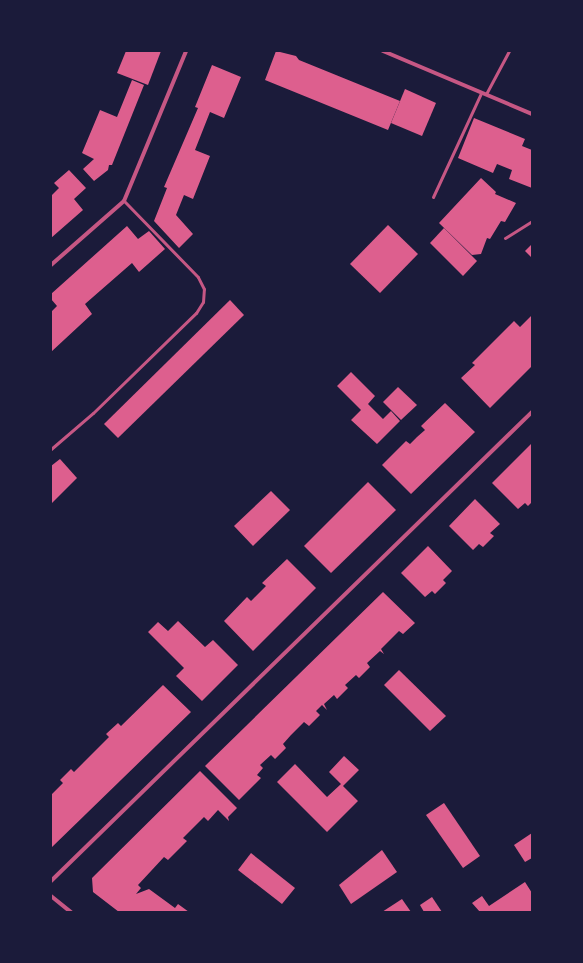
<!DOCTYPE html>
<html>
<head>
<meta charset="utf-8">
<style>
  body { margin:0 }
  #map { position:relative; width:583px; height:963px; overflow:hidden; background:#1b1b3a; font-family:Karla,sans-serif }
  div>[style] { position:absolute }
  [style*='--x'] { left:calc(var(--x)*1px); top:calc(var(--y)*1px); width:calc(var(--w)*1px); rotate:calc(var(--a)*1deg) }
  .building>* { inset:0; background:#dd5f8e }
  .service>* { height:3px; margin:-1.5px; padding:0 1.5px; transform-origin:1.5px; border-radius:1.5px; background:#c65784 }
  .minor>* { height:4px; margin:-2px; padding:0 2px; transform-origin:2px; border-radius:2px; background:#c65784 }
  span { translate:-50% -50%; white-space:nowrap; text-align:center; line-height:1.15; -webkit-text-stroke:3px #1b1b3a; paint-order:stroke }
  .frame { position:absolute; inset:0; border:52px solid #1b1b3a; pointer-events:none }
</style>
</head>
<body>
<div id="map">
  <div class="building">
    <div style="clip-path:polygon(126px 51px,161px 51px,148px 85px,117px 73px)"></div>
    <div style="clip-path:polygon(276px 51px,296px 56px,299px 60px,400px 101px,388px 130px,265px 80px)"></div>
    <div style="clip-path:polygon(212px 65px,241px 77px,224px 118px,210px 112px,195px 150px,210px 156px,193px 199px,184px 195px,176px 215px,193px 234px,179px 248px,154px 221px,167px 188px,164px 187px,198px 108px,195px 107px)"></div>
    <div style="clip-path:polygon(132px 80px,144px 85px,112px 165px,109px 165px,108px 170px,94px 181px,83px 169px,94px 159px,82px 153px,100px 110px,117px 117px)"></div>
    <div style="clip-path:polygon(405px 89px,436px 103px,422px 136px,391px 123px)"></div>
    <div style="clip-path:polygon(474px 118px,525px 139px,522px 146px,532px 150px,532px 188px,509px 179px,512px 170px,497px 164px,493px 173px,458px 158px)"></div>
    <div style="clip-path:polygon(69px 170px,86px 188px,74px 199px,83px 210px,51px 238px,51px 196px,59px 188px,54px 183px)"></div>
    <div style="clip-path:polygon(481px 178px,496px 192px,495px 194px,516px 203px,505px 222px,501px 221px,490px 239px,487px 238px,481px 254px,472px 255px,439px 223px)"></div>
    <div style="clip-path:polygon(388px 225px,418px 254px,380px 293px,350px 264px)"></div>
    <div style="clip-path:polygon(127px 226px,138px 239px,149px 231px,165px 249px,139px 272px,132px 263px,85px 304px,92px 314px,51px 352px,51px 312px,57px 306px,51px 299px,51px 294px)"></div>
    <div style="clip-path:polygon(444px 228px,477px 261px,463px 276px,430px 243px)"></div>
    <div style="clip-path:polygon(532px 244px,532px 258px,525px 251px)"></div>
    <div style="clip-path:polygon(230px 300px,244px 315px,118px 438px,104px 424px)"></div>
    <div style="clip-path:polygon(532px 315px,532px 366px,490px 408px,461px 378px,475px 365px,472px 363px,514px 321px,520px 327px)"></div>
    <div style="clip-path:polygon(351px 372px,375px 396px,368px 404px,383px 419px,391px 411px,400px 421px,377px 444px,351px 420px,361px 410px,337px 386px)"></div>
    <div style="clip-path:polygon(398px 387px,417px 405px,401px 420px,383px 402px)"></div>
    <div style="clip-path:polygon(445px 403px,475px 432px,411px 494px,382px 465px,406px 441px,410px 444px,417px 437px,425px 430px,421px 426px)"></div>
    <div style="clip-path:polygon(532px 443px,532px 502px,528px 506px,525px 503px,518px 509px,492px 483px)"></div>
    <div style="clip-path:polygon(60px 459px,77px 478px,51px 504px,51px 466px)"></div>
    <div style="clip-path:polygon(368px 482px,396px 510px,331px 573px,304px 546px)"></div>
    <div style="clip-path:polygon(271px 491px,290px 510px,253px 546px,234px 526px)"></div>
    <div style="clip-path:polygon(475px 499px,500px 524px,490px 533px,494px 536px,483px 547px,479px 544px,473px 550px,449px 526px)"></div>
    <div style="clip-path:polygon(428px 546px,452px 571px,443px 580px,446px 583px,435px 594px,432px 591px,425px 597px,401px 573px)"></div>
    <div style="clip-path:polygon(287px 559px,316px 588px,253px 651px,224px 621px,247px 597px,251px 601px,266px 586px,262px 583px)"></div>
    <div style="clip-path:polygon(383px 592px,415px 623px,403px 634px,399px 631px,381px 649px,384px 654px,380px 651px,367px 663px,370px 667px,359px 678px,356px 675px,345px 685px,348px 688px,337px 699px,334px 695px,324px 704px,327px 710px,322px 705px,316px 711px,320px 715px,309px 726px,304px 722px,291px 735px,283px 744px,286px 748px,275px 759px,271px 755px,260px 765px,263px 768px,257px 775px,261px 778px,239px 800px,205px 766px)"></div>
    <div style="clip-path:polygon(178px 621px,205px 647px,213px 640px,238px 665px,202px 701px,176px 676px,184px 668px,148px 632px,158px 622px,168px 631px)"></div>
    <div style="clip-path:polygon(399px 670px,446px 716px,430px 731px,384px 685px)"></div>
    <div style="clip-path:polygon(163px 685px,191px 712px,51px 848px,51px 795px,63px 783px,60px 780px,71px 769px,74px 772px,109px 737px,106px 734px,118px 723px,121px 726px)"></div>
    <div style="clip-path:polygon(344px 756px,359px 770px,343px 786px,358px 801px,327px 832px,277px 782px,295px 764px,327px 797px,341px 784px,329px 772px)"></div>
    <div style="clip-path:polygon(200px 771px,237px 808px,228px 817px,229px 821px,218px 810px,208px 821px,204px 817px,183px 838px,187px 841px,168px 860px,164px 857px,138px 885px,141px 888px,136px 894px,149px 889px,175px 908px,178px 904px,189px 912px,119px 912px,93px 892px,92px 878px)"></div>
    <div style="clip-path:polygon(444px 803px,480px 856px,463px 868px,426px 815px)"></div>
    <div style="clip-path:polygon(532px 833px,532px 858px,525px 862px,514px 845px)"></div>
    <div style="clip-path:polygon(382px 850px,397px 872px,351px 904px,339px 885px)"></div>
    <div style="clip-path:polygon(251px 853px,295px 888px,282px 904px,238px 870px)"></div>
    <div style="clip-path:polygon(525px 882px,532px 893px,532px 912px,480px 912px,472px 903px,482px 896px,489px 906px)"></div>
    <div style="clip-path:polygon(432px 897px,442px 912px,424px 912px,420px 905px)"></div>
    <div style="clip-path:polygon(402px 899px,411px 912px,382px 912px)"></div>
  </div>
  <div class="service">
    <div style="--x:486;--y:94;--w:49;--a:-61.9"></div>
    <div style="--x:433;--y:197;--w:115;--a:-65.2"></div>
    <div style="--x:505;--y:238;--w:32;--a:-32"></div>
    <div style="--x:51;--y:449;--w:55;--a:-40.6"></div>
    <div style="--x:93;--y:413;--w:144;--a:-44.2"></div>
    <div style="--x:196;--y:313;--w:13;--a:-58"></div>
    <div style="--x:203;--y:302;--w:13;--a:-86"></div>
    <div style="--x:204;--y:289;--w:13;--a:-117"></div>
    <div style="--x:198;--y:277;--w:106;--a:-134.2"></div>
  </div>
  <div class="minor">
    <div style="--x:383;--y:51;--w:162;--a:22.9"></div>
    <div style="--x:51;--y:265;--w:97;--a:-41.2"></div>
    <div style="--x:124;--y:201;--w:162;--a:-67.5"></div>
    <div style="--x:51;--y:881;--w:672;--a:-44.28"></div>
    <div style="--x:51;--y:896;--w:26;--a:39"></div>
  </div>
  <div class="frame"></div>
</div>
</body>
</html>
